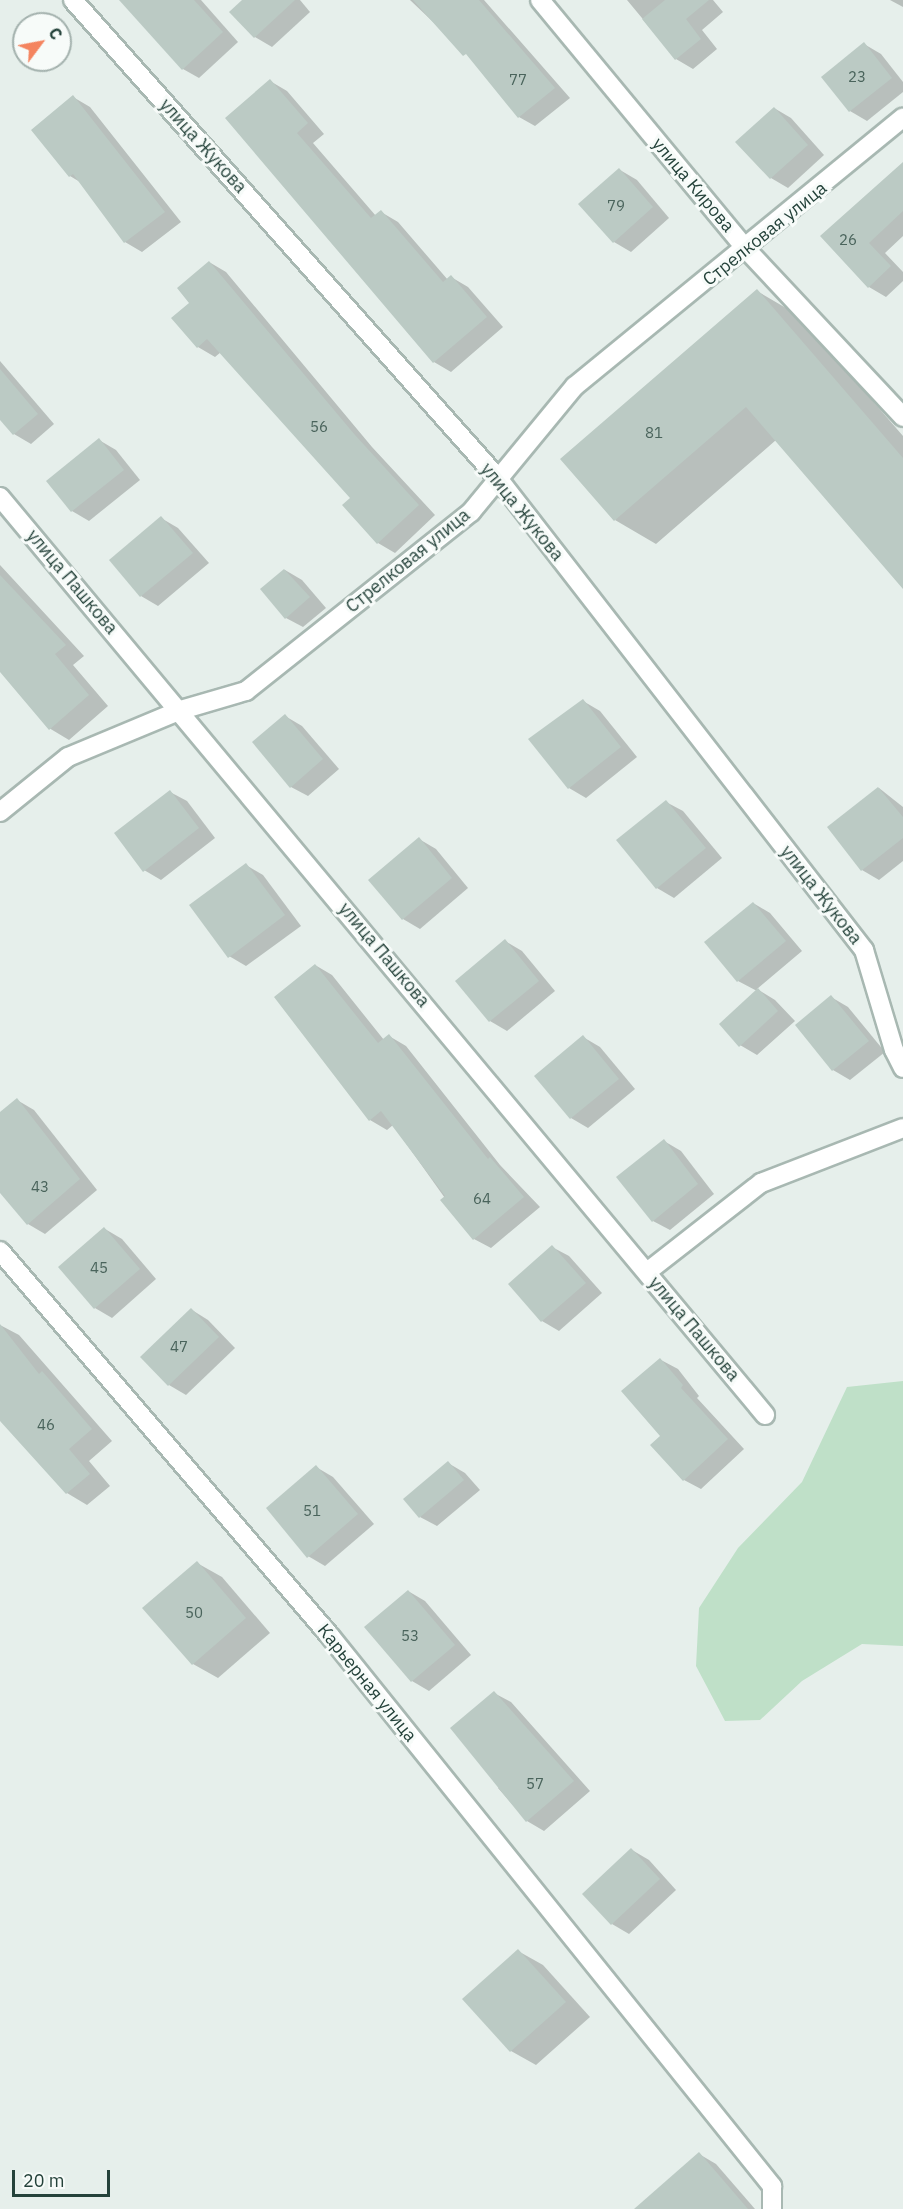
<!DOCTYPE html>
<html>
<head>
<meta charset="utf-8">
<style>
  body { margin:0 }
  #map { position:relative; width:903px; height:2209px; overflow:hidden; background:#e6efeb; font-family:"IBM Plex Sans",sans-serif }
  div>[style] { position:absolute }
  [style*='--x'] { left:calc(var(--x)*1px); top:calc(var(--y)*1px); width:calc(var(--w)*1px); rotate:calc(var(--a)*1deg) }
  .green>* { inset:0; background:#bfe0c8 }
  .shadow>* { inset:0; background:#0003 }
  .building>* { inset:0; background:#bbcac4 }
  .roads { filter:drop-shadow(2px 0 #a8b8b2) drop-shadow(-2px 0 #a8b8b2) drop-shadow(0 2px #a8b8b2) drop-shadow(0 -2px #a8b8b2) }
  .minor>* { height:18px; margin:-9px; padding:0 9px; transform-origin:9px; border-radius:9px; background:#fff }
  span { translate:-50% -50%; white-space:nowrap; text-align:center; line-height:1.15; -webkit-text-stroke:6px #f7fbf9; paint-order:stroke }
  .number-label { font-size:15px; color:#4a645c }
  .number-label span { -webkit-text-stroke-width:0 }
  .street-label { font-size:18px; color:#24423a }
  .north { position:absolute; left:12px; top:12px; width:60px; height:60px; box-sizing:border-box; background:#f7fbf9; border:2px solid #a3b1ad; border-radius:50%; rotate:58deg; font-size:16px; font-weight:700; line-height:24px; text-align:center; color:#24423a }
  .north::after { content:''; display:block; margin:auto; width:21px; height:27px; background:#f4845f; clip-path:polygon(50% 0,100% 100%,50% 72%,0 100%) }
  .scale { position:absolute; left:12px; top:2170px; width:98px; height:27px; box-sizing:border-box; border:3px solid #24423a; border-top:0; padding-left:8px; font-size:18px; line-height:21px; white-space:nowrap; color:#24423a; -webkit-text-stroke:4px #f7fbf9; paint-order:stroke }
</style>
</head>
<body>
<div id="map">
  <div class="green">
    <div style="clip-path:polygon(903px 1381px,903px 1646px,862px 1644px,802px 1681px,760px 1720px,725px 1721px,696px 1666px,699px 1608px,738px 1548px,802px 1482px,847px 1387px)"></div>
  </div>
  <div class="shadow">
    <div style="clip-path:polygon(122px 0,201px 0,238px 42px,199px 78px,183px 69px)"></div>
    <div style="clip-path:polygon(244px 0,300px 0,310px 12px,272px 47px,255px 37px)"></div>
    <div style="clip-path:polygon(410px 0,484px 0,570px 98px,535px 126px,519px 117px,472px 59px)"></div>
    <div style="clip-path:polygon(627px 0,713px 0,723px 12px,702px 30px,717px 49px,693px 69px,676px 59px)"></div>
    <div style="clip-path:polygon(890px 0,903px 0,903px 7px)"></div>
    <div style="clip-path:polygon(864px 44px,881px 54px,903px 82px,903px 92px,867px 121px,850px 111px)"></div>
    <div style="clip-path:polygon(270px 81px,287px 91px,324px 134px,313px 143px,376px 216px,381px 212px,398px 222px,448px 280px,451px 277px,468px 287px,503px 327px,451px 372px,434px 362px,227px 118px)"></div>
    <div style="clip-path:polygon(73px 97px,90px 107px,181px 222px,142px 252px,125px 242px,80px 182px,70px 176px)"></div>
    <div style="clip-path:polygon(774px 108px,791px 118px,824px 155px,788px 188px,771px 178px)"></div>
    <div style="clip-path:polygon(903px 164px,903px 236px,885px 253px,903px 272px,903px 281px,886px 297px,869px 287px,822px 236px)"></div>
    <div style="clip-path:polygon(620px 170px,637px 180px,669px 218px,631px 252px,614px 242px)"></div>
    <div style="clip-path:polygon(209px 262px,226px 272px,372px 447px,435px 515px,395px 553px,378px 543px,352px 498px,221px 352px,215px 357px,198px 347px,191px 303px)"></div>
    <div style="clip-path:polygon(757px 291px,798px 315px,903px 436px,903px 587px,776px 440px,656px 544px,615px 520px)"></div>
    <div style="clip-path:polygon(0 361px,54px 424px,31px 444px,14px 434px,0 418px)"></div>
    <div style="clip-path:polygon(99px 440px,116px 450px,140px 480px,89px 521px,72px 511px,48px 481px)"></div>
    <div style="clip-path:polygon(161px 518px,178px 528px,209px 563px,158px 606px,141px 596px)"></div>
    <div style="clip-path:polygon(0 565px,84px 656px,73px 665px,108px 706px,69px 740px,49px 728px,0 670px)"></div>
    <div style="clip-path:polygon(285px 570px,302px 580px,326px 608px,303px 627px,286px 618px)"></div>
    <div style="clip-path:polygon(583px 701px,600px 711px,637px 757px,586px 798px,569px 788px)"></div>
    <div style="clip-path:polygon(285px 716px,302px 726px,339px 769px,308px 796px,291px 787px)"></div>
    <div style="clip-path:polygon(879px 788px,903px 807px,903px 861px,879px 880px,862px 870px)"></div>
    <div style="clip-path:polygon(170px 792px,187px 801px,215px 838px,161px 880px,144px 870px)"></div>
    <div style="clip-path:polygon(666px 802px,683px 811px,722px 858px,674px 898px,657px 888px)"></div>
    <div style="clip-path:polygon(419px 839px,436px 849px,468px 888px,420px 929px,403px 919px)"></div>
    <div style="clip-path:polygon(246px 865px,263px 875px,301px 926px,246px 966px,229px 956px)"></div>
    <div style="clip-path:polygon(753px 903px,770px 913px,802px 951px,757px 989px,775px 1000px,795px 1021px,757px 1055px,740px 1045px,757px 991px,738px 981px)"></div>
    <div style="clip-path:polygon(505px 941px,522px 951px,555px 991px,507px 1031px,490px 1021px)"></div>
    <div style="clip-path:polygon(315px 965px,332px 975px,384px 1040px,389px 1036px,406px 1046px,500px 1165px,540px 1207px,491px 1248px,474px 1239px,393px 1125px,387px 1130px,370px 1120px)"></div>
    <div style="clip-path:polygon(831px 997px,848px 1007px,885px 1052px,850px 1080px,833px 1070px,797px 1025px)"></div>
    <div style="clip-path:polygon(583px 1037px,600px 1047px,635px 1089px,588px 1128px,571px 1118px)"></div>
    <div style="clip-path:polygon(17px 1100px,34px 1110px,97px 1190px,45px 1234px,28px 1224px,0 1188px,0 1113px)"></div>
    <div style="clip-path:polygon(664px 1141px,681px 1151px,714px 1194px,670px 1230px,653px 1221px)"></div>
    <div style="clip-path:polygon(105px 1229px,122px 1239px,156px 1279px,112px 1318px,95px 1308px)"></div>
    <div style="clip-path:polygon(552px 1247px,569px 1256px,602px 1293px,559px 1331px,542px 1321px,510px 1284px)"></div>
    <div style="clip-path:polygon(192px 1310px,208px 1320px,235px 1348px,186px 1395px,169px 1385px)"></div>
    <div style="clip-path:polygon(0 1325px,19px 1335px,112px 1441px,89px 1461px,110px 1486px,87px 1505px,67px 1493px,0 1418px)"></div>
    <div style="clip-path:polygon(661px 1360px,678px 1369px,699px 1396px,697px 1398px,744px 1449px,701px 1489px,684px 1480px,662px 1436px)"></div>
    <div style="clip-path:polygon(448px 1463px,465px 1473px,480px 1490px,437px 1526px,420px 1517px)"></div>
    <div style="clip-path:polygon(316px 1467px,333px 1477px,374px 1524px,325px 1566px,308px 1556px)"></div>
    <div style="clip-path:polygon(197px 1563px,222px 1577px,270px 1633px,218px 1678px,193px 1664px)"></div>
    <div style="clip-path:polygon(408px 1591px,425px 1601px,471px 1655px,429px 1691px,412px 1681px,366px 1628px)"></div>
    <div style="clip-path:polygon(494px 1693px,511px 1702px,590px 1791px,544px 1831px,527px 1821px,498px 1788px,501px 1785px)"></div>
    <div style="clip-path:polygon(632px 1850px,649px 1860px,676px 1890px,629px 1934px,612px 1924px)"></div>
    <div style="clip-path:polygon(518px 1951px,543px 1965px,590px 2017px,536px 2065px,511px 2051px,465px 1999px)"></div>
    <div style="clip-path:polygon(699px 2154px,716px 2164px,755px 2209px,660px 2209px)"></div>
  </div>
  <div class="building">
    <div style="clip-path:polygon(119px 0,194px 0,223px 32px,182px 70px)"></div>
    <div style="clip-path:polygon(242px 0,295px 0,254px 38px,229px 12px)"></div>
    <div style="clip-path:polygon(413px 0,479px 0,555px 88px,518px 118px,466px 54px,463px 56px)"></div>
    <div style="clip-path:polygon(665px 0,709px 0,686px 19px,701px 39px,675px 60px,642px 19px)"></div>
    <div style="clip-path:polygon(864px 42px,892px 78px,849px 112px,821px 77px)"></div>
    <div style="clip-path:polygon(270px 79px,308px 123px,297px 133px,371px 218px,381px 210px,443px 282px,451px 275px,487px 317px,433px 363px,225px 118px)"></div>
    <div style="clip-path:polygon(73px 95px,165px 212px,124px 243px,73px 174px,69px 177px,31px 130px)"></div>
    <div style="clip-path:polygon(774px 107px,808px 145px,770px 179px,735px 142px)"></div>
    <div style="clip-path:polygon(903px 162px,903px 211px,869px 243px,891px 266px,868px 288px,820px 236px)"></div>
    <div style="clip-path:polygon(619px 168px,653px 207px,613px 243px,578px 204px)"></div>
    <div style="clip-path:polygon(209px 261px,355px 435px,419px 505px,377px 544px,342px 505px,350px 498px,207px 339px,197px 348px,171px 318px,189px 303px,177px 288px)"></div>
    <div style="clip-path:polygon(757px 289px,903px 458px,903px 589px,746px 407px,614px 521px,560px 459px)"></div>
    <div style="clip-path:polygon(0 369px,38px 414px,13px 435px,0 420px)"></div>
    <div style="clip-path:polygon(99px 438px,124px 470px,71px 512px,46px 481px)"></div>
    <div style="clip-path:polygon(161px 516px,193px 553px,140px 597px,109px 560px)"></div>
    <div style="clip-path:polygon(284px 569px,310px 597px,285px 619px,260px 589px)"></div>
    <div style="clip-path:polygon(0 575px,66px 645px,55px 654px,89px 695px,49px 730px,0 672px)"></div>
    <div style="clip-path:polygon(583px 699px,621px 747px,568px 789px,528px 739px)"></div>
    <div style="clip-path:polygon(285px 714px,323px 759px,290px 788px,252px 742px)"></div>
    <div style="clip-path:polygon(878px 787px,903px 817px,903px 838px,861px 871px,827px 827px)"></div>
    <div style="clip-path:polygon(170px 790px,199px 828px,143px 872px,114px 833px)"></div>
    <div style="clip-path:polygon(666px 800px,706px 848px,656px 889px,616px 840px)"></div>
    <div style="clip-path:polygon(419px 837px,452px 878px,402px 920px,368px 880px)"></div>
    <div style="clip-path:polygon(246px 863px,285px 915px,228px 958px,189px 905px)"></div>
    <div style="clip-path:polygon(753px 902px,786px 941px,737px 982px,704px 942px)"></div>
    <div style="clip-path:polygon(505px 939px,539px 981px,489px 1022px,455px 981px)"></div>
    <div style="clip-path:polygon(315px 964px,378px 1043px,389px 1034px,488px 1159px,490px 1157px,524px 1197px,473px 1240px,440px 1200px,445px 1196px,381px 1111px,369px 1121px,274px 997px)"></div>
    <div style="clip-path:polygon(758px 988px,778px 1011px,739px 1047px,719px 1024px)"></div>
    <div style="clip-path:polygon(831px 995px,869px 1041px,832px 1071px,795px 1025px)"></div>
    <div style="clip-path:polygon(583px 1035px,619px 1079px,570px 1119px,534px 1076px)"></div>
    <div style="clip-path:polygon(17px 1098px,80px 1179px,27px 1225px,0 1193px,0 1112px)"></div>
    <div style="clip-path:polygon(664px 1139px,698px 1184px,652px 1222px,616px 1177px)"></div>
    <div style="clip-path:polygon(104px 1227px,140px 1269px,94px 1309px,58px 1267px)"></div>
    <div style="clip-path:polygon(552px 1245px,586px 1283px,541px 1322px,508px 1284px)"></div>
    <div style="clip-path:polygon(191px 1308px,219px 1337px,168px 1386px,140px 1357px)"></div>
    <div style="clip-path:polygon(0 1324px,39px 1374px,42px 1371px,92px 1429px,69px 1449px,90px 1474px,66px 1494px,0 1421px)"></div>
    <div style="clip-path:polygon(660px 1358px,683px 1385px,681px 1388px,728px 1439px,683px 1481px,650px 1445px,660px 1436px,621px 1391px)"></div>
    <div style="clip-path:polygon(448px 1461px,464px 1480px,419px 1518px,403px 1499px)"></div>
    <div style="clip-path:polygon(316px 1465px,358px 1514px,307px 1558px,266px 1508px)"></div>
    <div style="clip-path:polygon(197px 1561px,246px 1618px,192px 1665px,142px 1608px)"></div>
    <div style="clip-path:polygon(408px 1590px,455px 1645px,411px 1682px,364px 1627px)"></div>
    <div style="clip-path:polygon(494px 1691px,574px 1781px,526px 1822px,450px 1728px)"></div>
    <div style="clip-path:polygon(631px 1848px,660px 1879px,611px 1925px,582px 1894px)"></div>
    <div style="clip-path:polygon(518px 1949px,566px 2002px,510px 2052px,462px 1999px)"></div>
    <div style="clip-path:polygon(699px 2152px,748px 2209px,634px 2209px)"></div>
  </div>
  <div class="roads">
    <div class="minor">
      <div style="--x:73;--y:0;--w:638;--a:48.37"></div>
      <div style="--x:497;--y:477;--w:599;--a:52.19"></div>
      <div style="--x:864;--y:950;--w:104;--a:73.3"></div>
      <div style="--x:894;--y:1050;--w:20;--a:63"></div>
      <div style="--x:540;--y:0;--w:323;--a:50.4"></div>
      <div style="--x:746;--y:249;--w:230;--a:46.9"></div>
      <div style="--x:0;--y:497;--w:1195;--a:50.19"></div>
      <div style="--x:0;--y:812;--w:87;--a:-39"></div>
      <div style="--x:68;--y:757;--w:122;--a:-22.6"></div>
      <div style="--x:181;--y:710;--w:68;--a:-16.3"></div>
      <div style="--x:246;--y:691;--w:288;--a:-38.5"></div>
      <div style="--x:471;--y:512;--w:163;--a:-50.5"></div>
      <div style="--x:575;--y:386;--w:424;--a:-39.3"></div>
      <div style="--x:0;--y:1251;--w:507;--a:49.4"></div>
      <div style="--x:330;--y:1636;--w:706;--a:51.21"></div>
      <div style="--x:772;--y:2186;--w:23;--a:90"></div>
      <div style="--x:647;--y:1272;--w:145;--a:-38"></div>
      <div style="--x:761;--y:1183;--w:152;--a:-21.2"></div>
    </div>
  </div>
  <div class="number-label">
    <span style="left:857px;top:77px">23</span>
    <span style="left:518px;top:80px">77</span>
    <span style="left:616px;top:206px">79</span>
    <span style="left:848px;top:240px">26</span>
    <span style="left:319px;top:427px">56</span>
    <span style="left:654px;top:433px">81</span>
    <span style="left:40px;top:1187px">43</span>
    <span style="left:482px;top:1199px">64</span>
    <span style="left:99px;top:1268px">45</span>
    <span style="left:179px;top:1347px">47</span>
    <span style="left:46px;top:1425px">46</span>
    <span style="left:312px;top:1511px">51</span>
    <span style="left:194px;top:1613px">50</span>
    <span style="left:410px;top:1636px">53</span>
    <span style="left:535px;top:1784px">57</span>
  </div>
  <div class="street-label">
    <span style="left:203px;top:146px;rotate:48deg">улица Жукова</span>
    <span style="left:693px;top:185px;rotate:50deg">улица Кирова</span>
    <span style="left:765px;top:234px;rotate:-39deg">Стрелковая улица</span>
    <span style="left:522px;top:512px;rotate:51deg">улица Жукова</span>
    <span style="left:408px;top:561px;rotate:-39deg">Стрелковая улица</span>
    <span style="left:72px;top:582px;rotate:50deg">улица Пашкова</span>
    <span style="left:821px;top:895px;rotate:52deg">улица Жукова</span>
    <span style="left:384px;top:955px;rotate:50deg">улица Пашкова</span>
    <span style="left:694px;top:1329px;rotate:50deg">улица Пашкова</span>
    <span style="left:367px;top:1683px;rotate:51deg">Карьерная улица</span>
  </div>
  <div class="north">С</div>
  <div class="scale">20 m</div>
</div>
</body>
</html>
